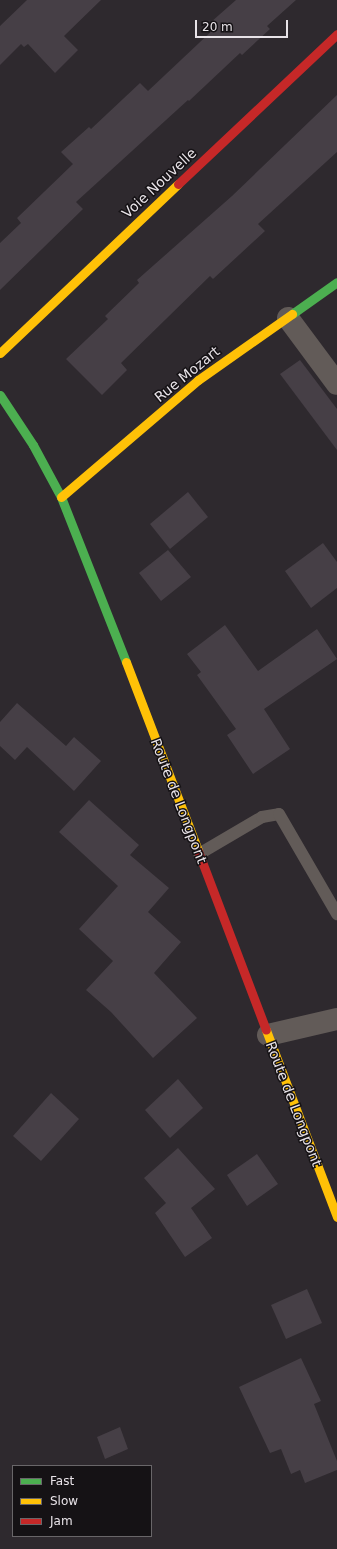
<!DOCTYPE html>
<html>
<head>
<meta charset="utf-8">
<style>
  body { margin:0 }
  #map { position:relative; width:337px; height:1549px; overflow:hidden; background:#2e292e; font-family:"DejaVu Sans",sans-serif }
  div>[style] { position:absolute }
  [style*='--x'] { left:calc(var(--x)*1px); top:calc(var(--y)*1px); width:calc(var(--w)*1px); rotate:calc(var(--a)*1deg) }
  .building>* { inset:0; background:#463f46 }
  .lane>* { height:12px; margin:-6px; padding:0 6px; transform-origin:6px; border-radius:6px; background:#625b58 }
  .street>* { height:22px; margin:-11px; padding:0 11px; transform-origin:11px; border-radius:11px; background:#625b58 }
  .fast>* { height:9px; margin:-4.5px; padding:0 4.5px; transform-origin:4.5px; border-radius:4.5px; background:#4caf50 }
  .slow>* { height:9px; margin:-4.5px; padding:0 4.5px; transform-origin:4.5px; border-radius:4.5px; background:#ffc107 }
  .jam>* { height:9px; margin:-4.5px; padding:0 4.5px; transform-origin:4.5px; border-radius:4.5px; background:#c62828 }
  span { translate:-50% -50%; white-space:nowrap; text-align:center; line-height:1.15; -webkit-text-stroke:3px #151215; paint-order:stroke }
  .street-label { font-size:14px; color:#e8e3e8 }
  .legend { position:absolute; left:12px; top:1465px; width:140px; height:72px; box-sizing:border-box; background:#151215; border:1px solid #696669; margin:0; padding:5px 7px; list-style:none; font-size:12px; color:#e8e3e8 }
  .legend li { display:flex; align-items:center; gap:8px; height:20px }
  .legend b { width:20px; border:1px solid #696669 }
  .scale { position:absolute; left:195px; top:20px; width:93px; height:18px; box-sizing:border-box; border:2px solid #e8e3e8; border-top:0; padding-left:5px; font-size:12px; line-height:14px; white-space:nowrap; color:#e8e3e8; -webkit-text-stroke:3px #151215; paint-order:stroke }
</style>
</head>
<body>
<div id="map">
  <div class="building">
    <div style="clip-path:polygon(27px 0,101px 0,64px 36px,78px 50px,55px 73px,28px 44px,24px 47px,21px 44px,0 65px,0 26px)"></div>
    <div style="clip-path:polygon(236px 0,296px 0,267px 26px,270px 29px,242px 55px,240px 53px,189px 101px,188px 100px,76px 202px,83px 209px,0 290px,0 243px,21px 223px,17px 218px,73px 164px,61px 152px,89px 127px,91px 129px,140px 83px,148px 91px,216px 27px,211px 22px)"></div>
    <div style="clip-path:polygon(337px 95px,337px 152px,258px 224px,265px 231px,213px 279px,210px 276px,121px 363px,127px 370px,102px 395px,66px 359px,108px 319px,105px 316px,139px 283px,137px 280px,232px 196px)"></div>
    <div style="clip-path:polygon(300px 360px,337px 409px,337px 450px,280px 374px)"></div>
    <div style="clip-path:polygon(188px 492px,208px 517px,170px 549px,150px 524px)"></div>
    <div style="clip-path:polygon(323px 543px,337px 562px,337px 588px,311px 608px,285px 571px)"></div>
    <div style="clip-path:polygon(168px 550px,191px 577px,161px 601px,139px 573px)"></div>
    <div style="clip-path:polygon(225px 625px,258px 671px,317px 629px,337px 659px,264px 709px,290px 749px,253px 774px,227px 735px,236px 729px,197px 675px,201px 672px,187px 654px)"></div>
    <div style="clip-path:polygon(17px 703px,66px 746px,74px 737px,101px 761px,74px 791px,27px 747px,15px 760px,0 746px,0 722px)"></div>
    <div style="clip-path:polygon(89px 800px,139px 845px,130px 855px,169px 888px,148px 912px,181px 942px,154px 973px,197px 1018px,153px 1058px,111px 1012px,86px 990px,113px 961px,79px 929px,118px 886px,59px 832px)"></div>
    <div style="clip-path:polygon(178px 1079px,203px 1108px,170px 1138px,145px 1110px)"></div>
    <div style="clip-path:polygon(51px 1093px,79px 1119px,41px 1161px,13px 1136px)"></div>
    <div style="clip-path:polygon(178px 1148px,215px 1189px,191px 1208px,212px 1238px,185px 1257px,155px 1213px,166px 1203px,144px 1178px)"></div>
    <div style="clip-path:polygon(257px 1154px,278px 1184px,247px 1206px,227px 1175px)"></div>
    <div style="clip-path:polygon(307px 1289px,322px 1323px,286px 1339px,271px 1305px)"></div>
    <div style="clip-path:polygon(301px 1358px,321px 1401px,314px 1404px,337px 1461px,337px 1470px,305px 1483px,300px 1470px,291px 1474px,281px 1449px,270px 1453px,239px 1387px)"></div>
    <div style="clip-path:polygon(120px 1427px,128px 1449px,105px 1459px,97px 1437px)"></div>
  </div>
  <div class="lane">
    <div style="--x:199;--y:854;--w:73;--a:-30.4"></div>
    <div style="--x:262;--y:817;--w:17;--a:-10"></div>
    <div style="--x:279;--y:814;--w:116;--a:59.9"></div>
  </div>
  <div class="street">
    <div style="--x:288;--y:318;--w:82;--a:53.4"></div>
    <div style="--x:268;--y:1035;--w:71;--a:-13.1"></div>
  </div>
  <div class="fast">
    <div style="--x:292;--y:314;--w:55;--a:-35.4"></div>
    <div style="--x:0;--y:395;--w:60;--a:56.6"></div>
    <div style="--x:33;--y:445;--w:59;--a:61.7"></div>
    <div style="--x:61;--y:497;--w:177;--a:68.5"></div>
  </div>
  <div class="slow">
    <div style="--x:0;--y:353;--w:245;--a:-43.5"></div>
    <div style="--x:61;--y:497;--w:180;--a:-40.5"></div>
    <div style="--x:198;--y:380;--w:115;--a:-35.1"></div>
    <div style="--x:126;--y:662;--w:202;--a:69.1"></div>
    <div style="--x:266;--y:1030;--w:200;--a:69.2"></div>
  </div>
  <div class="jam">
    <div style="--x:178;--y:184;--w:219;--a:-43.3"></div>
    <div style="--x:198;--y:851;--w:191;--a:69.2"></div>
  </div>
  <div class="street-label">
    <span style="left:159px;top:183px;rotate:-43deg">Voie Nouvelle</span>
    <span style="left:187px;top:374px;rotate:-39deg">Rue Mozart</span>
    <span style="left:179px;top:801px;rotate:69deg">Route de Longpont</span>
    <span style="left:294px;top:1104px;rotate:69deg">Route de Longpont</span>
  </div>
  <ul class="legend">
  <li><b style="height:5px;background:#4caf50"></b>Fast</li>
  <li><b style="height:5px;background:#ffc107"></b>Slow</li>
  <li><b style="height:5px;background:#c62828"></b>Jam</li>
  </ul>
  <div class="scale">20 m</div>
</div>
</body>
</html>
